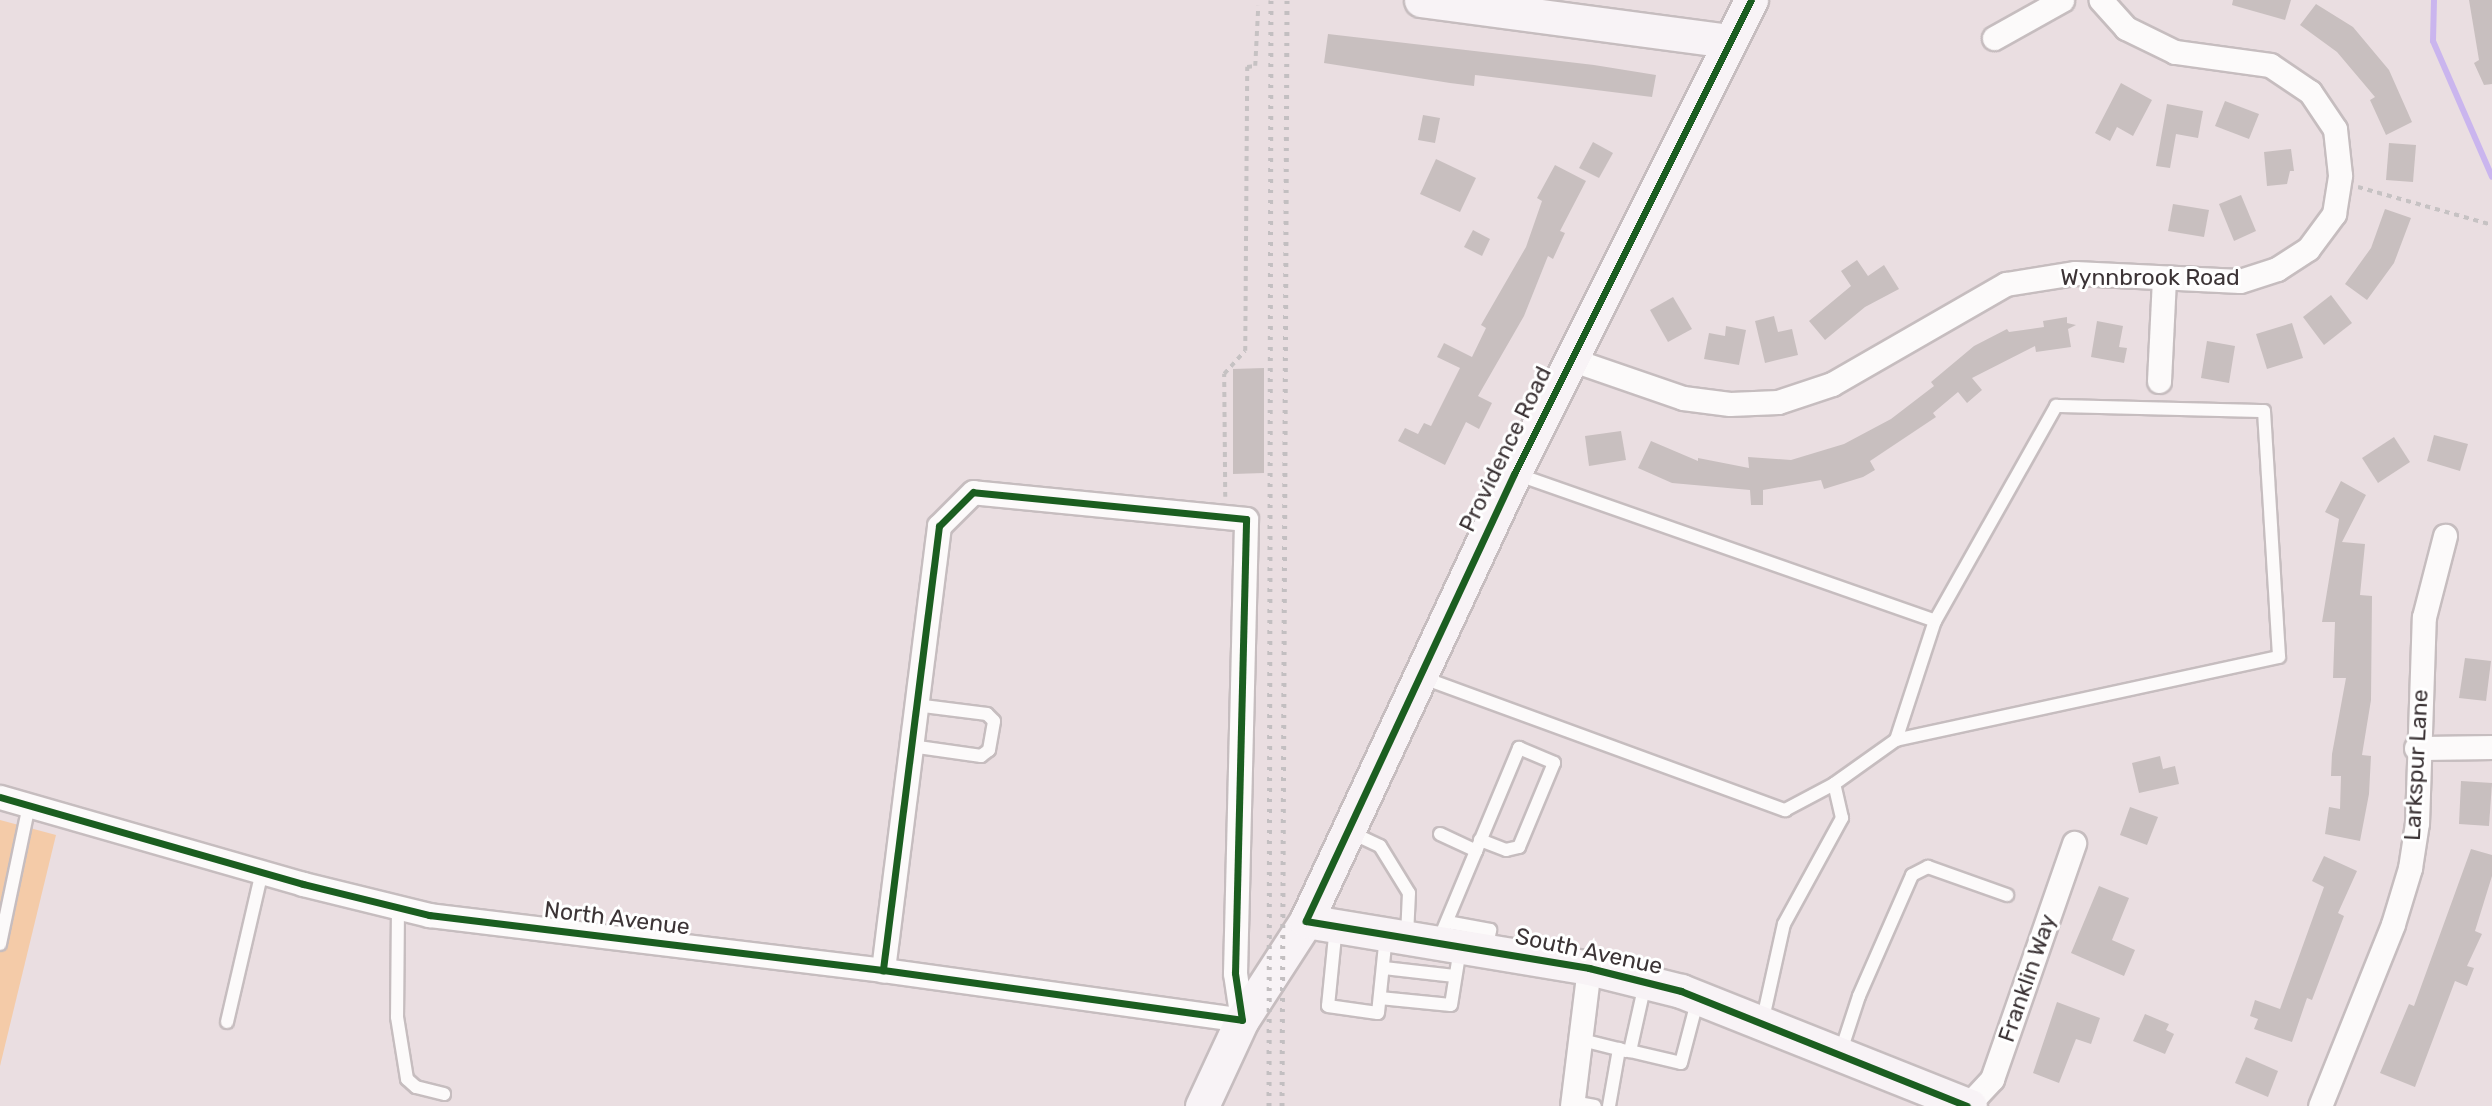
<!DOCTYPE html>
<html>
<head>
<meta charset="utf-8">
<style>
  body { margin:0 }
  #map { position:relative; width:2492px; height:1106px; overflow:hidden; background:#eadee1; font-family:Rubik,sans-serif }
  div>[style] { position:absolute }
  [style*='--x'] { left:calc(var(--x)*1px); top:calc(var(--y)*1px); width:calc(var(--w)*1px); rotate:calc(var(--a)*1deg) }
  .green>* { inset:0; background:#f4cba8 }
  .stream>* { height:6px; margin:-3px; padding:0 3px; transform-origin:3px; border-radius:3px; background:#cab5ee }
  .building>* { inset:0; background:#c8bfbf }
  .path>* { height:3.5px; margin-top:-1.75px; transform-origin:0; background:repeating-linear-gradient(90deg,#c6c2c3 0 5px,transparent 0 10px) }
  .roads { filter:drop-shadow(2px 0 #c6bdbf) drop-shadow(-2px 0 #c6bdbf) drop-shadow(0 2px #c6bdbf) drop-shadow(0 -2px #c6bdbf) }
  .lane>* { height:12px; margin:-6px; padding:0 6px; transform-origin:6px; border-radius:6px; background:#fcfafa }
  .street>* { height:23px; margin:-11.5px; padding:0 11.5px; transform-origin:11.5px; border-radius:11.5px; background:#fcfafa }
  .secondary>* { height:33px; margin:-16.5px; padding:0 16.5px; transform-origin:16.5px; border-radius:16.5px; background:#f8f3f6 }
  .rail>* { height:5px; margin-top:-2.5px; transform-origin:0; background:repeating-linear-gradient(90deg,#c3bfc1 0 3.5px,transparent 0 10.5px) }
  .cycleway>* { height:7px; margin:-3.5px; padding:0 3.5px; transform-origin:3.5px; border-radius:3.5px; background:#1b5e20 }
  span { translate:-50% -50%; white-space:nowrap; text-align:center; line-height:1.15; -webkit-text-stroke:6px #fff; paint-order:stroke }
  .street-label { font-size:23px; color:#3c3436 }
</style>
</head>
<body>
<div id="map">
  <div class="green">
    <div style="clip-path:polygon(0 820px,56px 835px,0 1066px)"></div>
  </div>
  <div class="stream">
    <div style="--x:2434;--y:0;--w:41;--a:91.4"></div>
    <div style="--x:2433;--y:41;--w:148;--a:66.5"></div>
  </div>
  <div class="building">
    <div style="clip-path:polygon(2233px 0,2291px 0,2285px 20px,2232px 5px)"></div>
    <div style="clip-path:polygon(2469px 0,2492px 0,2492px 84px,2484px 85px,2474px 63px,2479px 60px)"></div>
    <div style="clip-path:polygon(2316px 4px,2353px 27px,2389px 70px,2412px 122px,2386px 135px,2370px 100px,2375px 97px,2337px 52px,2300px 25px)"></div>
    <div style="clip-path:polygon(1328px 34px,1594px 65px,1656px 75px,1652px 97px,1475px 75px,1474px 86px,1450px 83px,1324px 63px)"></div>
    <div style="clip-path:polygon(2121px 83px,2152px 100px,2133px 136px,2117px 127px,2110px 141px,2095px 133px)"></div>
    <div style="clip-path:polygon(2225px 101px,2259px 114px,2249px 139px,2215px 126px)"></div>
    <div style="clip-path:polygon(2167px 104px,2203px 111px,2198px 138px,2176px 134px,2170px 168px,2156px 166px)"></div>
    <div style="clip-path:polygon(1423px 115px,1440px 118px,1435px 143px,1418px 140px)"></div>
    <div style="clip-path:polygon(1593px 142px,1613px 153px,1599px 178px,1579px 168px)"></div>
    <div style="clip-path:polygon(2389px 143px,2416px 145px,2413px 182px,2386px 180px)"></div>
    <div style="clip-path:polygon(2291px 149px,2294px 171px,2290px 171px,2287px 184px,2267px 186px,2264px 152px)"></div>
    <div style="clip-path:polygon(1436px 159px,1476px 178px,1460px 212px,1420px 194px)"></div>
    <div style="clip-path:polygon(1555px 165px,1586px 181px,1560px 231px,1565px 233px,1553px 259px,1548px 256px,1524px 316px,1478px 396px,1492px 403px,1479px 429px,1466px 422px,1445px 465px,1398px 441px,1405px 428px,1418px 434px,1424px 423px,1431px 426px,1460px 368px,1437px 357px,1444px 343px,1472px 357px,1486px 328px,1481px 325px,1526px 247px,1542px 201px,1537px 198px)"></div>
    <div style="clip-path:polygon(2241px 195px,2256px 231px,2234px 241px,2219px 204px)"></div>
    <div style="clip-path:polygon(2173px 204px,2209px 210px,2204px 237px,2168px 231px)"></div>
    <div style="clip-path:polygon(2385px 209px,2411px 218px,2394px 263px,2367px 300px,2345px 284px,2371px 248px)"></div>
    <div style="clip-path:polygon(1473px 230px,1490px 239px,1482px 256px,1464px 247px)"></div>
    <div style="clip-path:polygon(1857px 260px,1868px 276px,1884px 265px,1899px 289px,1865px 307px,1825px 340px,1809px 321px,1851px 286px,1841px 271px)"></div>
    <div style="clip-path:polygon(2331px 295px,2352px 323px,2324px 345px,2303px 317px)"></div>
    <div style="clip-path:polygon(1673px 297px,1692px 329px,1668px 342px,1650px 310px)"></div>
    <div style="clip-path:polygon(1774px 316px,1778px 332px,1792px 329px,1798px 355px,1765px 363px,1755px 321px)"></div>
    <div style="clip-path:polygon(2067px 317px,2067px 323px,2076px 325px,2068px 329px,2071px 347px,2036px 352px,2035px 346px,1972px 378px,1982px 390px,1967px 403px,1958px 392px,1933px 413px,1936px 417px,1870px 461px,1875px 470px,1863px 477px,1824px 489px,1821px 480px,1763px 490px,1763px 505px,1751px 505px,1750px 490px,1672px 483px,1638px 468px,1651px 441px,1698px 461px,1698px 458px,1749px 468px,1748px 457px,1791px 460px,1844px 444px,1891px 419px,1934px 386px,1931px 382px,1974px 346px,2007px 329px,2009px 332px,2044px 327px,2043px 321px)"></div>
    <div style="clip-path:polygon(2097px 321px,2123px 326px,2119px 347px,2127px 348px,2124px 363px,2091px 357px)"></div>
    <div style="clip-path:polygon(2292px 323px,2303px 358px,2267px 369px,2256px 334px)"></div>
    <div style="clip-path:polygon(1726px 326px,1746px 330px,1739px 365px,1704px 359px,1709px 333px,1725px 336px)"></div>
    <div style="clip-path:polygon(2207px 341px,2235px 346px,2229px 383px,2201px 378px)"></div>
    <div style="clip-path:polygon(1264px 368px,1264px 473px,1233px 474px,1233px 369px)"></div>
    <div style="clip-path:polygon(1621px 431px,1626px 460px,1589px 466px,1585px 436px)"></div>
    <div style="clip-path:polygon(2434px 435px,2468px 444px,2460px 471px,2427px 461px)"></div>
    <div style="clip-path:polygon(2394px 437px,2410px 462px,2378px 483px,2362px 458px)"></div>
    <div style="clip-path:polygon(2341px 481px,2366px 495px,2342px 542px,2365px 544px,2360px 595px,2372px 596px,2371px 700px,2362px 755px,2371px 756px,2369px 794px,2360px 841px,2325px 834px,2329px 807px,2340px 809px,2341px 776px,2331px 776px,2332px 754px,2346px 678px,2333px 678px,2335px 622px,2322px 622px,2339px 519px,2325px 512px)"></div>
    <div style="clip-path:polygon(2465px 658px,2491px 661px,2486px 701px,2459px 698px)"></div>
    <div style="clip-path:polygon(2160px 756px,2163px 769px,2175px 766px,2179px 784px,2139px 793px,2132px 763px)"></div>
    <div style="clip-path:polygon(2461px 781px,2492px 783px,2489px 826px,2459px 824px)"></div>
    <div style="clip-path:polygon(2130px 807px,2158px 817px,2147px 845px,2120px 835px)"></div>
    <div style="clip-path:polygon(2471px 849px,2492px 855px,2492px 876px,2475px 931px,2482px 934px,2467px 966px,2474px 968px,2467px 986px,2455px 981px,2415px 1087px,2380px 1073px,2409px 1004px,2414px 1006px)"></div>
    <div style="clip-path:polygon(2324px 856px,2357px 871px,2338px 913px,2344px 916px,2312px 1000px,2307px 998px,2292px 1042px,2254px 1029px,2258px 1019px,2250px 1016px,2255px 1000px,2280px 1009px,2324px 887px,2312px 881px)"></div>
    <div style="clip-path:polygon(2099px 886px,2129px 898px,2112px 940px,2135px 950px,2124px 976px,2071px 953px)"></div>
    <div style="clip-path:polygon(2057px 1002px,2100px 1018px,2091px 1044px,2076px 1039px,2059px 1083px,2033px 1073px)"></div>
    <div style="clip-path:polygon(2145px 1014px,2169px 1024px,2166px 1030px,2174px 1034px,2165px 1054px,2133px 1041px)"></div>
    <div style="clip-path:polygon(2246px 1057px,2278px 1071px,2268px 1097px,2235px 1083px)"></div>
  </div>
  <div class="path">
    <div style="--x:2358;--y:187;--w:139;--a:15.8"></div>
    <div style="--x:1225;--y:497;--w:123;--a:-90.5"></div>
    <div style="--x:1224;--y:374;--w:31;--a:-48"></div>
    <div style="--x:1245;--y:351;--w:284;--a:-89.6"></div>
    <div style="--x:1247;--y:67;--w:8;--a:-7"></div>
    <div style="--x:1255;--y:66;--w:60;--a:-87.1"></div>
  </div>
  <div class="roads">
    <div class="lane">
      <div style="--x:1516;--y:474;--w:444;--a:19.3"></div>
      <div style="--x:1421;--y:677;--w:388;--a:20.1"></div>
      <div style="--x:1785;--y:810;--w:55;--a:-28"></div>
      <div style="--x:1834;--y:784;--w:76;--a:-35.4"></div>
      <div style="--x:1896;--y:740;--w:125;--a:-71.9"></div>
      <div style="--x:1935;--y:621;--w:247;--a:-60.6"></div>
      <div style="--x:2056;--y:406;--w:208;--a:1.4"></div>
      <div style="--x:2264;--y:411;--w:246;--a:86.5"></div>
      <div style="--x:2279;--y:657;--w:392;--a:167.8"></div>
      <div style="--x:911;--y:746;--w:71;--a:8.1"></div>
      <div style="--x:981;--y:756;--w:10;--a:-37"></div>
      <div style="--x:989;--y:750;--w:29;--a:-80"></div>
      <div style="--x:994;--y:721;--w:10;--a:-135"></div>
      <div style="--x:987;--y:714;--w:72;--a:-172.8"></div>
      <div style="--x:1350;--y:832;--w:33;--a:25"></div>
      <div style="--x:1380;--y:846;--w:55;--a:58.3"></div>
      <div style="--x:1409;--y:893;--w:43;--a:92.7"></div>
      <div style="--x:1440;--y:834;--w:40;--a:25"></div>
      <div style="--x:398;--y:907;--w:110;--a:90.5"></div>
      <div style="--x:397;--y:1017;--w:63;--a:80.8"></div>
      <div style="--x:407;--y:1079;--w:12;--a:42"></div>
      <div style="--x:416;--y:1087;--w:29;--a:14"></div>
      <div style="--x:1447;--y:922;--w:44;--a:10.5"></div>
      <div style="--x:1490;--y:930;--w:19;--a:99"></div>
      <div style="--x:1336;--y:926;--w:80;--a:95.7"></div>
      <div style="--x:1328;--y:1006;--w:50;--a:8"></div>
      <div style="--x:1378;--y:1013;--w:78;--a:-84.1"></div>
      <div style="--x:1438;--y:942;--w:99;--a:-67.3"></div>
      <div style="--x:1476;--y:851;--w:112;--a:-67.3"></div>
      <div style="--x:1519;--y:748;--w:38;--a:23"></div>
      <div style="--x:1554;--y:763;--w:91;--a:112.6"></div>
      <div style="--x:1519;--y:847;--w:13;--a:167"></div>
      <div style="--x:1506;--y:850;--w:28;--a:-159"></div>
      <div style="--x:0;--y:944;--w:142;--a:-78.2"></div>
      <div style="--x:1384;--y:968;--w:71;--a:6.4"></div>
      <div style="--x:1645;--y:984;--w:69;--a:102.6"></div>
      <div style="--x:1630;--y:1051;--w:52;--a:13.2"></div>
      <div style="--x:1681;--y:1063;--w:67;--a:-75.3"></div>
      <div style="--x:1380;--y:998;--w:71;--a:5.6"></div>
      <div style="--x:1451;--y:1005;--w:57;--a:-80.9"></div>
      <div style="--x:227;--y:1022;--w:154;--a:-76.9"></div>
      <div style="--x:1762;--y:1023;--w:101;--a:-77.5"></div>
      <div style="--x:1784;--y:924;--w:121;--a:-61.3"></div>
      <div style="--x:1842;--y:818;--w:35;--a:-103"></div>
      <div style="--x:1582;--y:1040;--w:45;--a:14"></div>
      <div style="--x:1840;--y:1054;--w:61;--a:-71.9"></div>
      <div style="--x:1859;--y:996;--w:132;--a:-66.3"></div>
      <div style="--x:1912;--y:875;--w:18;--a:-27"></div>
      <div style="--x:1928;--y:867;--w:84;--a:19.5"></div>
      <div style="--x:1573;--y:1102;--w:22;--a:10"></div>
      <div style="--x:1609;--y:1106;--w:58;--a:-80"></div>
    </div>
    <div class="street">
      <div style="--x:1994;--y:38;--w:78;--a:-29.2"></div>
      <div style="--x:1570;--y:359;--w:120;--a:19"></div>
      <div style="--x:1683;--y:398;--w:47;--a:7.3"></div>
      <div style="--x:1730;--y:404;--w:48;--a:-2.4"></div>
      <div style="--x:1778;--y:402;--w:57;--a:-18.4"></div>
      <div style="--x:1832;--y:384;--w:201;--a:-29.9"></div>
      <div style="--x:2006;--y:284;--w:70;--a:-9.1"></div>
      <div style="--x:2075;--y:273;--w:165;--a:2.8"></div>
      <div style="--x:2240;--y:281;--w:39;--a:-18"></div>
      <div style="--x:2277;--y:269;--w:37;--a:-33"></div>
      <div style="--x:2308;--y:249;--w:44;--a:-53.4"></div>
      <div style="--x:2334;--y:214;--w:39;--a:-81"></div>
      <div style="--x:2340;--y:175;--w:46;--a:-96.2"></div>
      <div style="--x:2335;--y:129;--w:45;--a:-124"></div>
      <div style="--x:2310;--y:92;--w:48;--a:-146"></div>
      <div style="--x:2270;--y:65;--w:96;--a:-172.2"></div>
      <div style="--x:2175;--y:52;--w:55;--a:-153.9"></div>
      <div style="--x:2126;--y:28;--w:38;--a:-132"></div>
      <div style="--x:2159;--y:381;--w:102;--a:-87.2"></div>
      <div style="--x:2416;--y:748;--w:76;--a:-0.8"></div>
      <div style="--x:0;--y:797;--w:315;--a:16"></div>
      <div style="--x:303;--y:884;--w:130;--a:13.8"></div>
      <div style="--x:429;--y:915;--w:457;--a:6.9"></div>
      <div style="--x:883;--y:970;--w:362;--a:7.9"></div>
      <div style="--x:1242;--y:1020;--w:48;--a:-98.5"></div>
      <div style="--x:1235;--y:973;--w:454;--a:-88.6"></div>
      <div style="--x:1246;--y:519;--w:274;--a:-174.4"></div>
      <div style="--x:973;--y:492;--w:48;--a:135"></div>
      <div style="--x:939;--y:526;--w:448;--a:97.2"></div>
      <div style="--x:1572;--y:1106;--w:139;--a:-83"></div>
      <div style="--x:1967;--y:1106;--w:37;--a:-47"></div>
      <div style="--x:1992;--y:1079;--w:250;--a:-70.8"></div>
      <div style="--x:2320;--y:1106;--w:196;--a:-68.1"></div>
      <div style="--x:2393;--y:924;--w:59;--a:-73.1"></div>
      <div style="--x:2410;--y:868;--w:46;--a:-81.2"></div>
      <div style="--x:2417;--y:823;--w:206;--a:-88.1"></div>
      <div style="--x:2424;--y:617;--w:84;--a:-75.5"></div>
    </div>
    <div class="secondary">
      <div style="--x:1421;--y:0;--w:310;--a:7.6"></div>
      <div style="--x:1306;--y:921;--w:287;--a:9.4"></div>
      <div style="--x:1589;--y:968;--w:95;--a:14"></div>
      <div style="--x:1681;--y:991;--w:311;--a:21.7"></div>
      <div style="--x:1202;--y:1106;--w:95;--a:-65.1"></div>
      <div style="--x:1242;--y:1020;--w:118;--a:-57.1"></div>
      <div style="--x:1306;--y:921;--w:493;--a:-65"></div>
      <div style="--x:1514;--y:474;--w:530;--a:-63.43"></div>
    </div>
  </div>
  <div class="rail">
    <div style="--x:1269;--y:1106;--w:1106;--a:-89.9"></div>
    <div style="--x:1282;--y:1106;--w:1106;--a:-89.74"></div>
  </div>
  <div class="cycleway">
    <div style="--x:1751;--y:0;--w:530;--a:116.57"></div>
    <div style="--x:1514;--y:474;--w:493;--a:115"></div>
    <div style="--x:1306;--y:921;--w:287;--a:9.4"></div>
    <div style="--x:1589;--y:968;--w:95;--a:14"></div>
    <div style="--x:1681;--y:991;--w:308;--a:21.9"></div>
    <div style="--x:0;--y:797;--w:315;--a:16"></div>
    <div style="--x:303;--y:884;--w:130;--a:13.8"></div>
    <div style="--x:429;--y:915;--w:457;--a:6.9"></div>
    <div style="--x:883;--y:970;--w:362;--a:7.9"></div>
    <div style="--x:1242;--y:1020;--w:48;--a:-98.5"></div>
    <div style="--x:1235;--y:973;--w:454;--a:-88.6"></div>
    <div style="--x:1246;--y:519;--w:274;--a:-174.4"></div>
    <div style="--x:973;--y:492;--w:48;--a:135"></div>
    <div style="--x:939;--y:526;--w:448;--a:97.2"></div>
  </div>
  <div class="street-label">
    <span style="left:2150px;top:277px">Wynnbrook Road</span>
    <span style="left:1505px;top:449px;rotate:-64deg">Providence Road</span>
    <span style="left:2416px;top:765px;rotate:-87deg">Larkspur Lane</span>
    <span style="left:617px;top:918px;rotate:7deg">North Avenue</span>
    <span style="left:1589px;top:951px;rotate:12deg">South Avenue</span>
    <span style="left:2027px;top:978px;rotate:-71deg">Franklin Way</span>
  </div>
</div>
</body>
</html>
